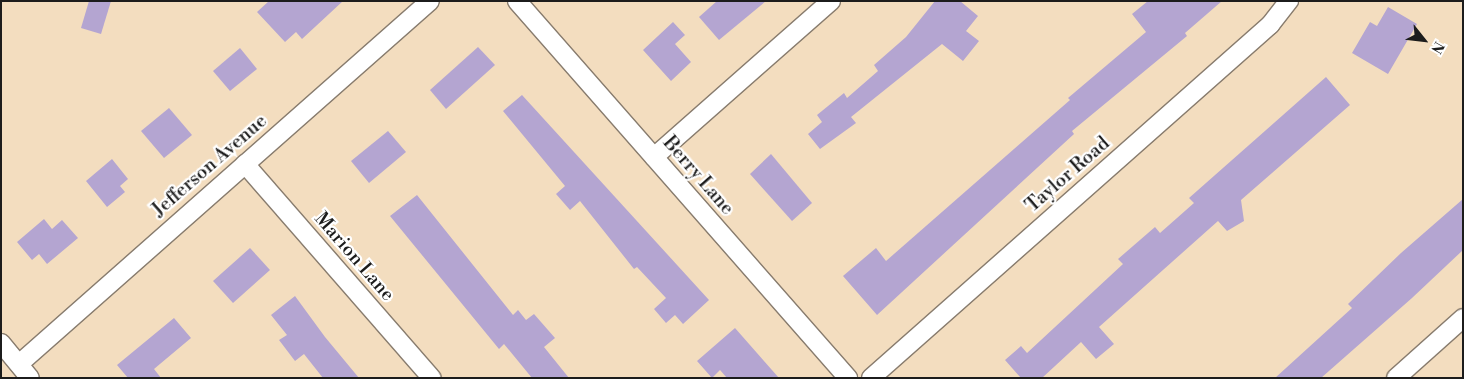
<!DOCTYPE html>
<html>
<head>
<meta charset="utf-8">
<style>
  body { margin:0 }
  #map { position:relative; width:1464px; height:379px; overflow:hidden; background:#f3ddbf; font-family:"Libre Bodoni",serif }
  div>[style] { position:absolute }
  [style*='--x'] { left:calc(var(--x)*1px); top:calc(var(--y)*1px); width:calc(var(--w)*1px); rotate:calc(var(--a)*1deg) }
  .building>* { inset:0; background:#b4a5d1 }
  .roads { filter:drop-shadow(1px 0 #887c6e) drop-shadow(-1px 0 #887c6e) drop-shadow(0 1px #887c6e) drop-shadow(0 -1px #887c6e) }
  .street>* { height:18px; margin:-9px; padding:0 9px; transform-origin:9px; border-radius:9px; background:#fff }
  span { translate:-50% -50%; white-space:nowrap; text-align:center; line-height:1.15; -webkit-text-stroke:4.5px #fff; paint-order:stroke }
  .street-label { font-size:19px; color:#1c1c1c }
  .frame { position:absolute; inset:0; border:2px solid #1c1c1c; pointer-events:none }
  .north { position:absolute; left:1399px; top:15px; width:50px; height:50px; -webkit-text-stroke:4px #fff; paint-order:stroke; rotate:119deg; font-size:14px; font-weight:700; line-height:20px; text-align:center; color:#1c1c1c }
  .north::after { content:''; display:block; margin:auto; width:18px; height:22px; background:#1c1c1c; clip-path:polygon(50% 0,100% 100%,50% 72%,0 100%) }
</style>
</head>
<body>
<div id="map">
  <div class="building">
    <div style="clip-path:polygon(89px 1px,111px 1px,101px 34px,81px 28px)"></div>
    <div style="clip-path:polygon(269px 1px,343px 1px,302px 39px,296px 32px,285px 42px,257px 12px)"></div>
    <div style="clip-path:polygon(717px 1px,766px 1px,719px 40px,699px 17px)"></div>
    <div style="clip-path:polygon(935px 1px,960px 1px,978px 16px,966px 31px,979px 41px,963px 61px,942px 44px,851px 117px,856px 123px,820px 149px,808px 134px,822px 122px,817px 115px,844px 93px,847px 98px,878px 71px,874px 65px,906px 37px)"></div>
    <div style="clip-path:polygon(1148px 1px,1222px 1px,1185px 33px,1187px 36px,1072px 131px,1074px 134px,877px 315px,843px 276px,876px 248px,886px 261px,1070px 100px,1068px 98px,1146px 32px,1132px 14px)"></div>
    <div style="clip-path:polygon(1388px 7px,1417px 24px,1388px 74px,1352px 53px,1370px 22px,1377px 26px)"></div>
    <div style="clip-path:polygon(673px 22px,685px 35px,675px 44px,691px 62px,671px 81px,643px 50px)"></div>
    <div style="clip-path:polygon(478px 47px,495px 65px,446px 109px,430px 90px)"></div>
    <div style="clip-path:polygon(240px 48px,257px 69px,230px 91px,213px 71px)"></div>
    <div style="clip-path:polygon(1326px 77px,1350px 105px,1241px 200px,1244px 221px,1227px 231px,1218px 221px,1099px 327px,1114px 344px,1096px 359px,1081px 342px,1042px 378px,1021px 378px,1005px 360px,1021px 346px,1027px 353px,1123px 264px,1118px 259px,1155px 227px,1160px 233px,1194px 203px,1189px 198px)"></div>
    <div style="clip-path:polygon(522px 95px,709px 300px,683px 324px,675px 315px,666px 323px,654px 309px,666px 298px,637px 267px,634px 269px,580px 201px,570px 210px,556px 194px,565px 186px,503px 111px)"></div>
    <div style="clip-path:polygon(169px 108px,192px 135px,164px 158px,141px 131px)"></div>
    <div style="clip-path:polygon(388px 131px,406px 152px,369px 183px,351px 161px)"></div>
    <div style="clip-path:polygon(771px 154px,812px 203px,792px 221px,750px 174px)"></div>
    <div style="clip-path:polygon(112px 159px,128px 179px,120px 186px,125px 192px,107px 207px,86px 181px)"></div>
    <div style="clip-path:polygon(417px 195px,513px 315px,518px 310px,526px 320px,534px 314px,555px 338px,544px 347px,569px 378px,532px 378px,504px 344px,499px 349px,390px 216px)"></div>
    <div style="clip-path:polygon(1463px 199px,1463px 250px,1412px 298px,1321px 378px,1275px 378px,1352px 308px,1348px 304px,1401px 253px)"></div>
    <div style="clip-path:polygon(44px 219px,52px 229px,62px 220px,78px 238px,47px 264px,39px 254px,32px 260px,17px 242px)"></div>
    <div style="clip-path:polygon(250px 248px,270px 270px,233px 303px,213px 281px)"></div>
    <div style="clip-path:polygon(295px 296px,325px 337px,359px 378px,323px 378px,304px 354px,295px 361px,279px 340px,287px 335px,271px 315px)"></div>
    <div style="clip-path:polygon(174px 318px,191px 338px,154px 369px,161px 378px,128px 378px,117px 365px)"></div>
    <div style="clip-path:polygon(735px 328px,779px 378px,727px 378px,720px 370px,712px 378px,697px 361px)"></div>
  </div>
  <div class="roads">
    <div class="street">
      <div style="--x:517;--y:1;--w:502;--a:48.72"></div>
      <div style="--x:654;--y:157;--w:236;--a:-41.4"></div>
      <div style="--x:245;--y:164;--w:284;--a:48.9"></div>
      <div style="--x:1;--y:343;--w:45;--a:50.4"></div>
      <div style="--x:19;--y:364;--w:548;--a:-41.45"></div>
      <div style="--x:871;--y:378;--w:533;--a:-41.5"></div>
      <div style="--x:1270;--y:25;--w:31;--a:-52"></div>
      <div style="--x:1396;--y:378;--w:90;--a:-41.8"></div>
    </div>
  </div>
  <div class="street-label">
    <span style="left:210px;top:166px;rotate:-41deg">Jefferson Avenue</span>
    <span style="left:1068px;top:175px;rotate:-41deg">Taylor Road</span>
    <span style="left:698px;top:176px;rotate:49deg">Berry Lane</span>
    <span style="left:354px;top:257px;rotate:49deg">Marion Lane</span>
  </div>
  <div class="frame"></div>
  <div class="north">N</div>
</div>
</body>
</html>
